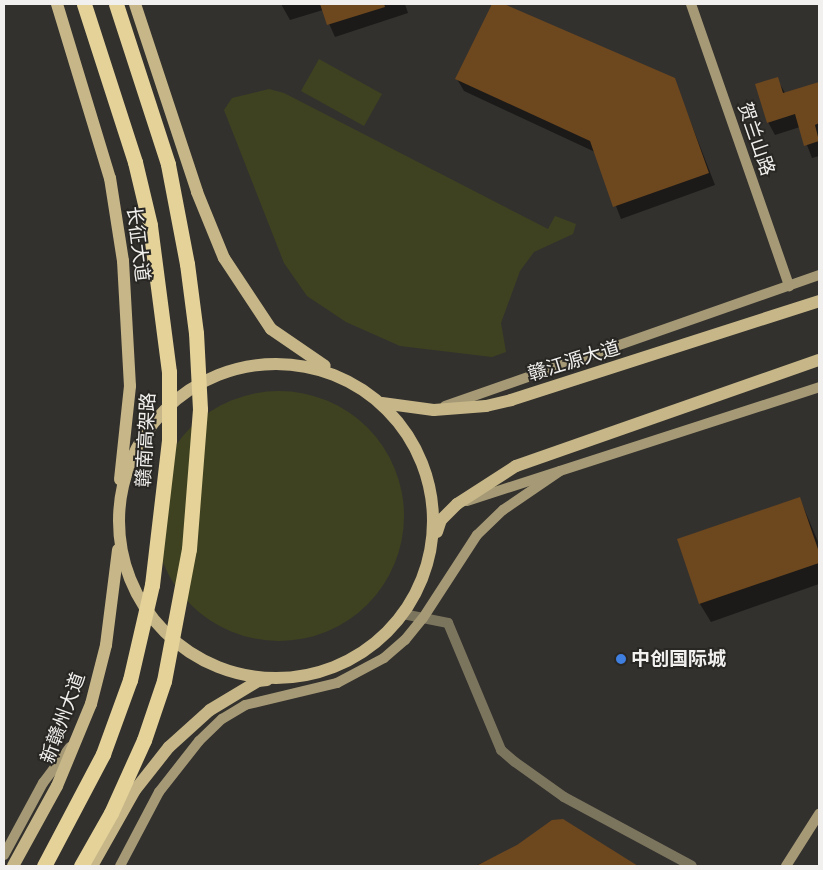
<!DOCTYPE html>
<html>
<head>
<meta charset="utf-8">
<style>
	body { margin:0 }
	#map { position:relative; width:823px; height:870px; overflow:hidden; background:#33312e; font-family:"PT Sans Narrow","Noto Sans SC",sans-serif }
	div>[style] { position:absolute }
	.green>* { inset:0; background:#3f4220 }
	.round { border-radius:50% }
	.shadow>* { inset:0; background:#0007 }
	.building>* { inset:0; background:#6d471e }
	.street>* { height:10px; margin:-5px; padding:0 5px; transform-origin:5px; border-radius:5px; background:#7c755e }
	.secondary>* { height:10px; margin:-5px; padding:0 5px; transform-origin:5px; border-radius:5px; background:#a69a76 }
	.primary>* { height:12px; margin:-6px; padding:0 6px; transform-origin:6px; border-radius:6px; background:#c7b788 }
	.primary>.ring { margin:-6px; padding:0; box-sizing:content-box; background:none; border:12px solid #c7b788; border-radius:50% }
	.highway-bridge>* { height:15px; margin:-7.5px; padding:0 7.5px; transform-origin:7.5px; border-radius:7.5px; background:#e4d299 }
	.dots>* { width:14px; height:14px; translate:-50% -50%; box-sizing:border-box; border:2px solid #292724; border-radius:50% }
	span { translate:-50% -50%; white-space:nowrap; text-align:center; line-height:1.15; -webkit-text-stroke:4px #292724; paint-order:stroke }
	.street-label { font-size:19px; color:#f1f0ee }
	.poi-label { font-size:19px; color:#f1f0ee; font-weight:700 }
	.left { translate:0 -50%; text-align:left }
	.frame { position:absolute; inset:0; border:5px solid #f1f0ee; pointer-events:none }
</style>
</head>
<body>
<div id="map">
	<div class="green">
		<div style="clip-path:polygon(319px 59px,382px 94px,364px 126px,301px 91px)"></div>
		<div style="clip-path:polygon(269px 89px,284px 93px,548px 229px,555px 216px,576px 224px,573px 234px,534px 252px,520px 271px,501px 323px,506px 352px,492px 357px,400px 346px,346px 322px,307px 296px,284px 263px,224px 110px,232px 98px)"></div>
		<div class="round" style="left:154px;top:391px;width:250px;height:250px"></div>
	</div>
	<div class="shadow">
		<div style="clip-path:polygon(281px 4px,405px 4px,408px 13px,335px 37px,323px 10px,290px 20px)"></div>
		<div style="clip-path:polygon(493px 4px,502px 4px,674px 79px,715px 185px,621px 219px,595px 152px,464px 91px,457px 79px)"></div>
		<div style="clip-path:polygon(777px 79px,785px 93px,819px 83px,819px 156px,812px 158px,800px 127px,775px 135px,768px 122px)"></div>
		<div style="clip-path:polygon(800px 499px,819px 544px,819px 584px,711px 622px,700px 604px,679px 540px)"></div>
		<div style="clip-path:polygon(562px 820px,636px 866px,475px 866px,518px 846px)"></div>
	</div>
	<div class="building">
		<div style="clip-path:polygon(320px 4px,384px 4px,385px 7px,327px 25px)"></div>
		<div style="clip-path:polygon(492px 4px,504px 4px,675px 78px,709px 173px,613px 207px,590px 141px,455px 79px)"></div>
		<div style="clip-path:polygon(778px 77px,783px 93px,819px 82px,819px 123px,815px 125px,819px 141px,804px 146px,795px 114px,767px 123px,755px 84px)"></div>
		<div style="clip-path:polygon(800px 497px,819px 552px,819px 563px,699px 604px,677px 539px)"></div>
		<div style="clip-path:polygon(563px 819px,638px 866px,476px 866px,517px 845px,552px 820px)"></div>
	</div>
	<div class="street">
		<div style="left:403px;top:614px;width:46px;rotate:11.3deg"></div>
		<div style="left:448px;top:623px;width:138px;rotate:67.3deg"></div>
		<div style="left:501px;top:750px;width:18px;rotate:41deg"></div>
		<div style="left:515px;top:762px;width:60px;rotate:35.5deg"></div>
		<div style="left:564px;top:797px;width:145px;rotate:28.3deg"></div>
	</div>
	<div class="secondary">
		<div style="left:691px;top:4px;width:299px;rotate:70.8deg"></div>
		<div style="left:445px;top:406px;width:396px;rotate:-19.3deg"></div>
		<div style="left:467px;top:501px;width:370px;rotate:-17.9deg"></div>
		<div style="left:4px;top:855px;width:82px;rotate:-61.6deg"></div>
		<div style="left:43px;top:783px;width:45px;rotate:-53.1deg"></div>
		<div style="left:120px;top:866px;width:84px;rotate:-62.2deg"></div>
		<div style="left:159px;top:792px;width:65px;rotate:-51.9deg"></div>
		<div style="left:199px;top:741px;width:32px;rotate:-44deg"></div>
		<div style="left:222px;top:719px;width:27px;rotate:-31deg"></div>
		<div style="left:245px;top:705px;width:95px;rotate:-13.4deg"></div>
		<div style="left:337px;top:683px;width:53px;rotate:-28deg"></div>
		<div style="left:384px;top:658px;width:28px;rotate:-41deg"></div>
		<div style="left:405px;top:640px;width:28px;rotate:-51deg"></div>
		<div style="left:423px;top:618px;width:99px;rotate:-57deg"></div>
		<div style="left:477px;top:535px;width:36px;rotate:-44deg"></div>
		<div style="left:503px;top:510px;width:69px;rotate:-34.4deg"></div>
		<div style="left:786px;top:866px;width:62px;rotate:-57.6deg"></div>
	</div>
	<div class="primary">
		<div style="left:57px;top:4px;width:182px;rotate:73.1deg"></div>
		<div style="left:110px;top:178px;width:84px;rotate:81.1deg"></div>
		<div style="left:123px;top:261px;width:125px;rotate:86.8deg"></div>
		<div style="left:130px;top:386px;width:94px;rotate:96.1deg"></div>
		<div style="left:135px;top:4px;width:198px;rotate:71.7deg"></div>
		<div style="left:197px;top:192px;width:71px;rotate:67.8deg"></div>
		<div style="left:224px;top:258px;width:85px;rotate:56.5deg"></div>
		<div style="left:271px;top:329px;width:65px;rotate:34.4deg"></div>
		<div class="ring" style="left:119px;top:364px;width:302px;height:302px"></div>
		<div style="left:382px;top:403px;width:52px;rotate:7.7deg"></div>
		<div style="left:434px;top:410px;width:52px;rotate:-4.4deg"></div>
		<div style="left:486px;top:406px;width:26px;rotate:-13deg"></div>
		<div style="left:511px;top:400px;width:324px;rotate:-17.8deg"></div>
		<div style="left:437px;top:532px;width:13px;rotate:-72deg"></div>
		<div style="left:441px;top:520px;width:23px;rotate:-45deg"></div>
		<div style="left:457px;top:504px;width:70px;rotate:-32.8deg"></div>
		<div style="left:516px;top:466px;width:321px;rotate:-19.3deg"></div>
		<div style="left:13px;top:866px;width:91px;rotate:-61.2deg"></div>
		<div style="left:57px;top:786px;width:89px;rotate:-67.5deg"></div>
		<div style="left:91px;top:704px;width:61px;rotate:-75.7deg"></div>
		<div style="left:106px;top:645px;width:96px;rotate:-82.8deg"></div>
		<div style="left:92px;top:866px;width:87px;rotate:-60.5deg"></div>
		<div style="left:135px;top:790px;width:55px;rotate:-51.7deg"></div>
		<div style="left:169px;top:747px;width:55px;rotate:-42.1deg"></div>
		<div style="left:210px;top:710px;width:56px;rotate:-31.1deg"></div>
		<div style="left:258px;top:681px;width:9px;rotate:-6deg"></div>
	</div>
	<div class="highway-bridge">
		<div style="left:44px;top:866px;width:127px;rotate:-62.2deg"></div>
		<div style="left:103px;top:754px;width:79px;rotate:-70deg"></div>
		<div style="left:130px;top:680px;width:98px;rotate:-77deg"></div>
		<div style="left:152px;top:585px;width:146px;rotate:-83.3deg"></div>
		<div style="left:169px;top:440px;width:68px;rotate:-90deg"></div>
		<div style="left:169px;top:372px;width:148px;rotate:-97.4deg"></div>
		<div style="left:150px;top:225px;width:65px;rotate:-103.4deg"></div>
		<div style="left:135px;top:162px;width:166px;rotate:-107.9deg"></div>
		<div style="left:81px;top:866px;width:61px;rotate:-60.5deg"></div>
		<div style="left:111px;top:813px;width:80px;rotate:-65.7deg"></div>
		<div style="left:144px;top:740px;width:62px;rotate:-71.3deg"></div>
		<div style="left:164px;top:681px;width:134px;rotate:-79.3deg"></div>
		<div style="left:189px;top:549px;width:140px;rotate:-85.5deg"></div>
		<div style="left:200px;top:409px;width:76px;rotate:-93deg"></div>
		<div style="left:196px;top:333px;width:70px;rotate:-97.4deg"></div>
		<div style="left:187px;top:264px;width:102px;rotate:-100.8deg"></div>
		<div style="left:168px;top:164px;width:168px;rotate:-108deg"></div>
	</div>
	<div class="dots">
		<div style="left:621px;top:659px;background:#3f7fe0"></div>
	</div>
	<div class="street-label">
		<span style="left:756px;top:139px;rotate:71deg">贺兰山路</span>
		<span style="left:138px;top:244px;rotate:83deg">长征大道</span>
		<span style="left:574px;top:361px;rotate:-17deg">赣江源大道</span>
		<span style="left:146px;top:440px;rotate:-87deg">赣南高架路</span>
		<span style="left:63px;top:718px;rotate:-70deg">新赣州大道</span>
	</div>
	<div class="poi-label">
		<span class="left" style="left:631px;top:659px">中创国际城</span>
	</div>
	<div class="frame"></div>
</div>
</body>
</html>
